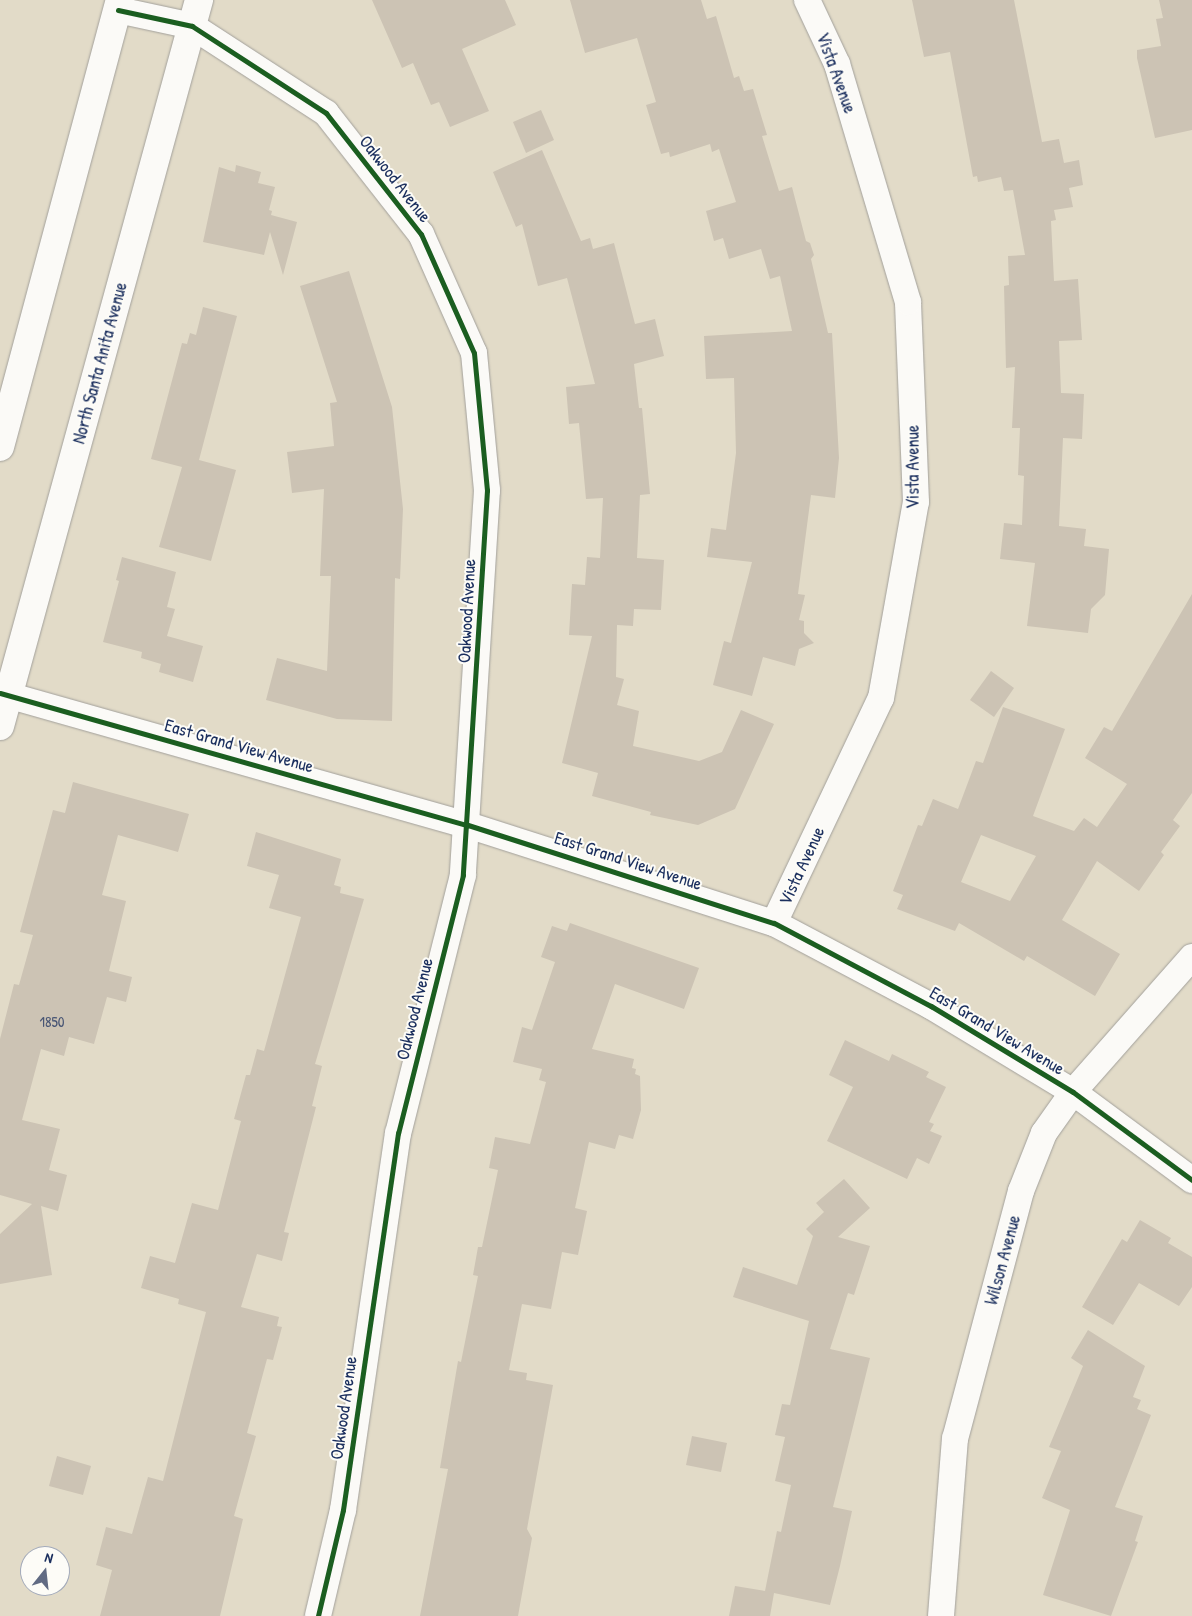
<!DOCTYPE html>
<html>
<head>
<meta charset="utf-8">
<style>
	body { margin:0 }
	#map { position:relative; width:1192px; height:1616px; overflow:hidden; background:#e2dbc8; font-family:"Patrick Hand",sans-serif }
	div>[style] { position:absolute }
	.building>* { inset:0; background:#ccc3b4 }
	.roads { filter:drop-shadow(0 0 1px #a2a09b) drop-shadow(0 0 1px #a2a09b) }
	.minor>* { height:26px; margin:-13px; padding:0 13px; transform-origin:13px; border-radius:13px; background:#fbfaf7 }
	.tertiary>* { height:28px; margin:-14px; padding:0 14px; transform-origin:14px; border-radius:14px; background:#fbfaf7 }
	.cycleway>* { height:5px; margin:-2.5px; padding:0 2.5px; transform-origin:2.5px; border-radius:2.5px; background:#1b5e20 }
	span { translate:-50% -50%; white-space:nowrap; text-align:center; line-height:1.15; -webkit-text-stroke:4px #fdfcf7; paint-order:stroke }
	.number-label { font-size:15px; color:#485574 }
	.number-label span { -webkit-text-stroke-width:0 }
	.street-label { font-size:18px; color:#1b2f5e }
	.north { position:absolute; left:20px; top:1546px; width:50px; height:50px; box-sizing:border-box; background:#fdfcf7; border:1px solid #a3aaba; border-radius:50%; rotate:16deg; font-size:14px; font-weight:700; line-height:20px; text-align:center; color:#1b2f5e }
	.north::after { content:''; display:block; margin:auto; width:18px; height:22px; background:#616b83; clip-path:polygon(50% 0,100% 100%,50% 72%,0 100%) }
</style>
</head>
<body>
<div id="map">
	<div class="building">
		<div style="clip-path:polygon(372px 0,505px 0,516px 25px,462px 49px,489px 111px,450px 127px,439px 102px,431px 105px,413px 63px,402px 68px)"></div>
		<div style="clip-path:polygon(570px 0,701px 0,707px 19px,716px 16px,734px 78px,739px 76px,744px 91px,753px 89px,767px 135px,762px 136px,779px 191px,792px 187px,806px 241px,810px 243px,814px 255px,811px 259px,828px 333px,832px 333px,839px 458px,835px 498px,811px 495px,798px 594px,805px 595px,799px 620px,804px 621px,804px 633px,814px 643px,799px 649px,795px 666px,763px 657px,752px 696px,713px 685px,724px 641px,731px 643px,752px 562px,707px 557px,711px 528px,726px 530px,736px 453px,734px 378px,706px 379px,704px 336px,792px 331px,780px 276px,770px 279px,761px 249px,729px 259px,723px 238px,714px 241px,706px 211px,736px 202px,719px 149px,712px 152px,710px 144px,670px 157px,669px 152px,661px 154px,646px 105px,656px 102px,637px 38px,585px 53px)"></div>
		<div style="clip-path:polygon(912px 0,1014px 0,1042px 142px,1059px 139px,1064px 163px,1079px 160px,1083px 185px,1069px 188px,1073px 207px,1054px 210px,1056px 220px,1051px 221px,1054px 281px,1078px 279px,1082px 340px,1059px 341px,1061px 393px,1084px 394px,1082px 439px,1063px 438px,1059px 526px,1086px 529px,1084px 546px,1109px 549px,1105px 595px,1091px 609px,1088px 633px,1027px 626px,1035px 563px,1000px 559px,1004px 523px,1022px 525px,1024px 476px,1018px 475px,1020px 428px,1012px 428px,1015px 367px,1006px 368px,1004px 286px,1009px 285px,1008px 256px,1025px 255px,1013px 190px,1004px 191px,1001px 177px,978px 182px,977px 176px,973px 177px,950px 52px,924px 57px)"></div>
		<div style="clip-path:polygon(1159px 0,1192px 0,1192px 130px,1155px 138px,1137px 58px,1137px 50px,1161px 46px,1156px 19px,1163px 18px)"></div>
		<div style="clip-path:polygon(541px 110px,554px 140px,526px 153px,513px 122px)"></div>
		<div style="clip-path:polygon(542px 150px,581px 241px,590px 238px,593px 249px,614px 243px,635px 324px,655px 319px,664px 356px,634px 364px,639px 408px,642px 408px,650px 494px,640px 495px,637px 558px,664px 560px,661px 610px,634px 609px,633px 626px,617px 625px,616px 677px,624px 679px,617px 705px,639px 711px,633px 746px,699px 761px,722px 752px,741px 710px,774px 724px,735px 809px,698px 825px,650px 815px,651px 812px,592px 796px,598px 773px,562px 763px,592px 636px,569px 635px,572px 584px,585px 585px,587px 557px,600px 558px,603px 498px,586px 499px,579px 423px,569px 424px,566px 387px,595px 384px,567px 278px,538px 286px,522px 224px,516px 227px,493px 172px)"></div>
		<div style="clip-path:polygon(236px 165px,261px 172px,258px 183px,275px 187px,269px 210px,272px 211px,271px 215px,297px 222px,283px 275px,270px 232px,264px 255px,203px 242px,219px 167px,235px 172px)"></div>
		<div style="clip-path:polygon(349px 271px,392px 407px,403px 509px,400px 579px,395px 578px,392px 721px,337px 719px,266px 700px,277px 658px,327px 671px,331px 576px,320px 576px,324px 489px,292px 493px,287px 452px,334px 446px,330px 403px,337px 402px,300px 286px)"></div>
		<div style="clip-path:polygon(203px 307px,237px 316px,199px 460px,236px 470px,211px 561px,159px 547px,182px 467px,151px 459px,182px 343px,187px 344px,190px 333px,196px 335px)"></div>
		<div style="clip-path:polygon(122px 557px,176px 572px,167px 607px,175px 609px,167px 636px,203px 646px,193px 682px,159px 672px,161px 664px,141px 658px,142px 652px,103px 642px,119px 581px,116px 580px)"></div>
		<div style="clip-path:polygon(evenodd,1192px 594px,1192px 793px,1173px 820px,1180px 826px,1161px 852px,1164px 855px,1139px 891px,1097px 861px,1062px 920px,1120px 954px,1095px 996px,1027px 956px,1024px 961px,959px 923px,955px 931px,897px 909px,903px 895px,893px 891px,918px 825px,922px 826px,933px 799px,958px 809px,976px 761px,983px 763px,1003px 707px,1065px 729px,1033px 816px,1074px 831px,1084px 818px,1097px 827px,1127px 784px,1085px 758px,1104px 727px,1112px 731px,1192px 594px,981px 835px,1036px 856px,1010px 901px,961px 882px,981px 835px)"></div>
		<div style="clip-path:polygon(991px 671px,1014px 688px,994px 717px,970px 700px)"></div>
		<div style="clip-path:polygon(73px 782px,189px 814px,178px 852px,118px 835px,102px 895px,126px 901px,109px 971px,132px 977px,126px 1002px,107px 997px,94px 1044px,69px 1037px,64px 1056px,41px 1049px,22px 1120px,60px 1129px,49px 1170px,67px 1175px,58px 1211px,41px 1206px,52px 1275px,0 1284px,0 1234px,32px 1204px,0 1195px,0 1039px,14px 984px,19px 985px,33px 935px,20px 932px,53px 810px,65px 813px)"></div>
		<div style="clip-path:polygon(256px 832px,341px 859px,334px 885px,341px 887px,340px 893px,364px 899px,315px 1064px,322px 1066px,312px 1106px,316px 1107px,284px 1232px,289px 1233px,282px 1261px,257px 1254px,241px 1307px,279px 1317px,277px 1326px,282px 1327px,273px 1360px,267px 1359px,247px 1433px,256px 1436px,234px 1516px,243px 1519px,220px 1616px,100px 1616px,112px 1570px,96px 1565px,106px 1527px,132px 1534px,148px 1477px,163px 1481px,206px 1312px,178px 1304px,179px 1299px,141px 1288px,150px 1256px,175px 1263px,192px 1203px,218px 1210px,241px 1121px,234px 1119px,246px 1075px,250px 1075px,257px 1049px,264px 1051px,301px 917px,269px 908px,279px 875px,247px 866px)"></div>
		<div style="clip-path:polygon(570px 923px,699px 968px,684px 1009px,615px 984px,592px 1049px,634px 1059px,632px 1068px,636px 1069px,635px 1074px,640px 1076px,641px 1110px,633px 1139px,619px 1135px,615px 1149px,589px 1142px,575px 1208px,587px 1211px,578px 1255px,562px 1252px,551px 1309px,522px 1304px,509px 1370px,527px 1373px,526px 1380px,553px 1385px,527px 1529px,532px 1538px,518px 1616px,420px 1616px,448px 1469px,440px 1468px,458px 1361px,461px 1362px,478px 1276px,473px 1275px,478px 1247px,482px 1247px,498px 1170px,489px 1168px,495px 1137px,530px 1144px,546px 1082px,539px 1080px,542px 1069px,513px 1062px,522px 1027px,532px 1030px,555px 962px,541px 957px,552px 926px,567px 931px)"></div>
		<div style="clip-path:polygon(845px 1040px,889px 1061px,892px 1054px,929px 1072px,926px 1077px,946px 1087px,929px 1122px,934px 1124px,930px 1131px,942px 1136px,929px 1164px,917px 1158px,907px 1179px,827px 1141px,853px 1087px,829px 1075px)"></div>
		<div style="clip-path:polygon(844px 1179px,870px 1208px,838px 1237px,870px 1246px,854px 1295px,848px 1293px,830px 1349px,870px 1358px,833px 1507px,852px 1511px,840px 1566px,830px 1605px,774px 1593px,770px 1616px,729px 1616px,735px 1586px,765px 1591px,777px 1531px,781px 1532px,791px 1485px,775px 1481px,785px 1437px,775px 1435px,782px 1404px,790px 1405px,809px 1321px,733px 1297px,743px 1267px,797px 1285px,813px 1236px,806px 1229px,824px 1212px,816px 1203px)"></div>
		<div style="clip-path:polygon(1140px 1220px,1171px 1238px,1168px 1243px,1192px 1257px,1192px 1287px,1179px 1306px,1139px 1283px,1113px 1325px,1082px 1307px,1122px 1239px,1127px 1242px)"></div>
		<div style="clip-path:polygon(1088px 1330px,1145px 1366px,1133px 1397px,1141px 1400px,1137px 1409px,1151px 1415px,1115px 1507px,1143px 1516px,1135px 1541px,1138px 1542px,1111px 1616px,1043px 1595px,1070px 1510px,1042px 1498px,1061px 1451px,1049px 1447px,1083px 1366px,1071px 1358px)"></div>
		<div style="clip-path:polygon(692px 1436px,727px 1443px,721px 1472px,686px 1465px)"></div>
		<div style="clip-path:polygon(57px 1456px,91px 1466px,83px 1495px,49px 1486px)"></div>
	</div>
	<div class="roads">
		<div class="minor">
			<div style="left:118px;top:10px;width:76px;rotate:12.2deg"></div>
			<div style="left:192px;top:26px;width:160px;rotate:33deg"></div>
			<div style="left:326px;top:113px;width:154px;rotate:51.9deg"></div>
			<div style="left:421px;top:234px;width:130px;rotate:66deg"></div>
			<div style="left:474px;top:353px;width:138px;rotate:84.6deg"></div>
			<div style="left:487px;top:490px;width:386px;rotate:93.6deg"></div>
			<div style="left:463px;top:875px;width:266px;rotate:104.1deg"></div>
			<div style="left:398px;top:1133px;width:381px;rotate:98.3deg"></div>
			<div style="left:343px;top:1510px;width:109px;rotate:103.3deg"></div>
			<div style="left:0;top:693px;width:486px;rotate:15.8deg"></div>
			<div style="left:468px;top:825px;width:321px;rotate:17.8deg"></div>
			<div style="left:774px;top:923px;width:178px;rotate:27.9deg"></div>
			<div style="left:931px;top:1006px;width:166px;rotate:31.2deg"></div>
			<div style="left:1073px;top:1092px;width:148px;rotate:36.5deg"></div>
			<div style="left:774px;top:923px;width:249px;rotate:-64.6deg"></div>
			<div style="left:881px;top:698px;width:199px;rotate:-79.9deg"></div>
			<div style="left:916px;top:502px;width:200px;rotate:-92.3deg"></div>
			<div style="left:908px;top:302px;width:248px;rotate:-106.6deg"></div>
			<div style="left:837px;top:64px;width:71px;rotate:-115.1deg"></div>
			<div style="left:941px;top:1616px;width:178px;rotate:-85.5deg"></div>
			<div style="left:955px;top:1439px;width:257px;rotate:-75.1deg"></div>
			<div style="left:1021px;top:1191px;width:62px;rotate:-68.4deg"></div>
			<div style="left:1044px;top:1133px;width:50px;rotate:-54.7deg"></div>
			<div style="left:1073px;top:1092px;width:180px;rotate:-48.6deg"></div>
		</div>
		<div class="tertiary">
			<div style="left:0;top:447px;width:463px;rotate:-75deg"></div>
			<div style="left:0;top:726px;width:753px;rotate:-74.67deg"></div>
		</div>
	</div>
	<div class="cycleway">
		<div style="left:118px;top:10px;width:76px;rotate:12.2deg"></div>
		<div style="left:192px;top:26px;width:160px;rotate:33deg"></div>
		<div style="left:326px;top:113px;width:154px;rotate:51.9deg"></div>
		<div style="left:421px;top:234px;width:130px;rotate:66deg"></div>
		<div style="left:474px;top:353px;width:138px;rotate:84.6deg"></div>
		<div style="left:487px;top:490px;width:386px;rotate:93.6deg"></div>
		<div style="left:463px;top:875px;width:266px;rotate:104.1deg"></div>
		<div style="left:398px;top:1133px;width:381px;rotate:98.3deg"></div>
		<div style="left:343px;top:1510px;width:109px;rotate:103.3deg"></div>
		<div style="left:0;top:693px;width:486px;rotate:15.8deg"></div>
		<div style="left:468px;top:825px;width:321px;rotate:17.8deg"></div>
		<div style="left:774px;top:923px;width:178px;rotate:27.9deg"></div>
		<div style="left:931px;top:1006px;width:166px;rotate:31.2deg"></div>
		<div style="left:1073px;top:1092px;width:148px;rotate:36.5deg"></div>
	</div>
	<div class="number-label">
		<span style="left:52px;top:1022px">1850</span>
	</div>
	<div class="street-label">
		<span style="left:836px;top:73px;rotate:70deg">Vista Avenue</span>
		<span style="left:395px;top:179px;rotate:52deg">Oakwood Avenue</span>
		<span style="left:100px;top:363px;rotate:-75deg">North Santa Anita Avenue</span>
		<span style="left:913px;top:467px;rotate:-90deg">Vista Avenue</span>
		<span style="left:467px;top:611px;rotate:-87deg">Oakwood Avenue</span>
		<span style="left:239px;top:746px;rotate:16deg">East Grand View Avenue</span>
		<span style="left:628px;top:861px;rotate:18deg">East Grand View Avenue</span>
		<span style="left:802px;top:866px;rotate:-65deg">Vista Avenue</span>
		<span style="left:415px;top:1009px;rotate:-76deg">Oakwood Avenue</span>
		<span style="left:997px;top:1031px;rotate:31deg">East Grand View Avenue</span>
		<span style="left:1003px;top:1260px;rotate:-75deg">Wilson Avenue</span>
		<span style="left:344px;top:1408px;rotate:-82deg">Oakwood Avenue</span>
	</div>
	<div class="north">N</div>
</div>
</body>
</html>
